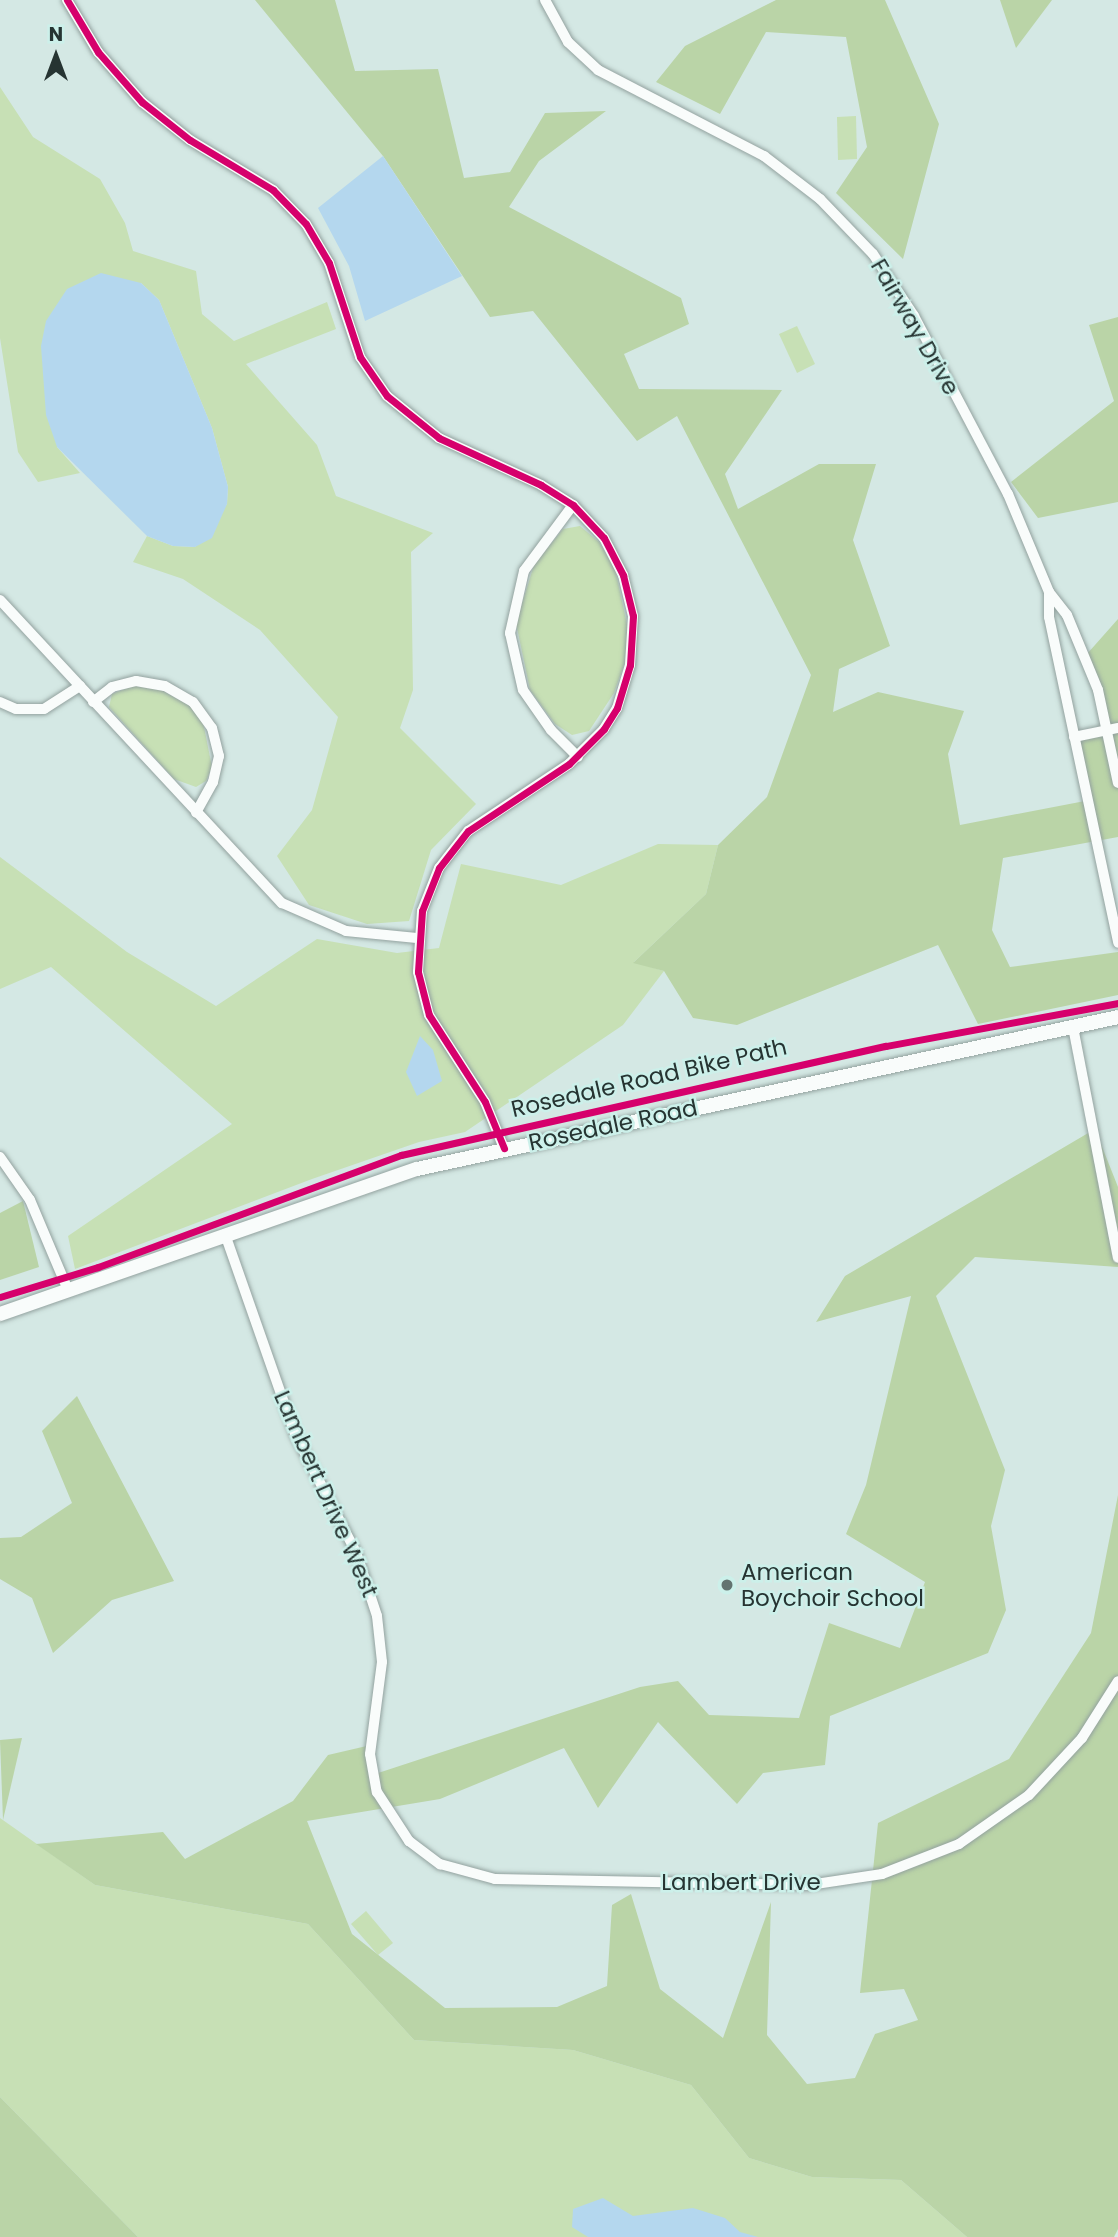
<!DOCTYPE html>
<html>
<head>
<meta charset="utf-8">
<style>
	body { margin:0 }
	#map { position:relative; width:1118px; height:2237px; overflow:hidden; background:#d4e8e4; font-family:Poppins,sans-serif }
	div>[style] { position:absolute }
	.green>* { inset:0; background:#c7e0b5 }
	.forest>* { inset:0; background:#bad4a7 }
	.water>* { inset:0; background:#b4d7ee }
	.roads { filter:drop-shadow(0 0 2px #93a29f) drop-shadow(0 0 2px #93a29f) }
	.minor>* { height:10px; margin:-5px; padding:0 5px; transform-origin:5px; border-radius:5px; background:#f9fcfb }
	.tertiary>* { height:14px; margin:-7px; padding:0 7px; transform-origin:7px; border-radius:7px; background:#f9fcfb }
	.cycleway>* { height:7px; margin:-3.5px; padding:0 3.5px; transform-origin:3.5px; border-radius:3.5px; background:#d6006c }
	.dots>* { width:19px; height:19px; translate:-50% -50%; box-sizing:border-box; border:4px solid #ccf0ea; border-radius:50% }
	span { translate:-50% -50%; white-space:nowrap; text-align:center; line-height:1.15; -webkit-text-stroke:5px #ccf0ea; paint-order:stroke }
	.street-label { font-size:23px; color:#263432 }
	.poi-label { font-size:23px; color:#263432 }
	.left { translate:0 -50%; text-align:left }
	.north { position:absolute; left:21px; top:21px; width:70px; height:70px; -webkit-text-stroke:5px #ccf0ea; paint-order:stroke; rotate:0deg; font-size:19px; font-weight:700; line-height:28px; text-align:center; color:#263432 }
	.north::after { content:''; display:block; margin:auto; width:24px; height:32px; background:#263432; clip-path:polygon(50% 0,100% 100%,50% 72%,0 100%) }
</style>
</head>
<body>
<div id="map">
	<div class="green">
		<div style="clip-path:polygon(0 87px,33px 137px,100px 179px,125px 223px,133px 251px,196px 271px,202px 314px,234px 341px,327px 302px,336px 329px,246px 364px,317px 445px,336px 496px,433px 533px,411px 552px,413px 690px,400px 728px,476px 804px,431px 850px,409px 921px,367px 924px,309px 905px,277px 856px,312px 810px,338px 717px,260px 630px,183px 579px,133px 562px,147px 536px,173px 546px,195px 547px,227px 504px,228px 487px,212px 428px,159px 300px,141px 283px,57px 447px,80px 473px,38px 482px,18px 452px,0 338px)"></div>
		<div style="clip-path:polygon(856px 116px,857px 159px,838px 160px,837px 117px)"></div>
		<div style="clip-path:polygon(797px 326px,815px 364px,797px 373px,779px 334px)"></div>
		<div style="clip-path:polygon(580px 526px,599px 542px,615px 569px,628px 629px,625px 662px,614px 693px,589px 731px,572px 735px,555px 724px,530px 690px,516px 623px,534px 565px,563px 529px)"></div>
		<div style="clip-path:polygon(138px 684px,158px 688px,192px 707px,203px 722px,212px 767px,206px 781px,196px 787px,174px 779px,109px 707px,112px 694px)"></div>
		<div style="clip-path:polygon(658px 844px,718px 845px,706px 894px,634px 962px,664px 971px,623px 1025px,465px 1132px,419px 1142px,312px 1179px,75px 1269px,68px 1236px,232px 1124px,51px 967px,0 989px,0 857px,127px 952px,216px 1006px,317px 939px,397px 953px,439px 948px,461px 864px,561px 885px)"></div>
		<div style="clip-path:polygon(0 1818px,95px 1885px,308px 1924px,414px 2040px,573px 2050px,691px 2085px,749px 2158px,812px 2177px,901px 2180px,967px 2237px,138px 2237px,0 2097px)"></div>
		<div style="clip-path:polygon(366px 1911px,393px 1943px,378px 1955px,351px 1924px)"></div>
	</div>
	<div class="forest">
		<div style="clip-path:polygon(255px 0,335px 0,355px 71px,438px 69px,464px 178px,510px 172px,545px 113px,606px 111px,539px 161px,509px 207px,681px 298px,689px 324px,624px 354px,639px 389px,782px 390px,725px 474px,738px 509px,819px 464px,876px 464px,853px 540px,890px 646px,839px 669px,833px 712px,878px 692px,964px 711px,948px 754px,960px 825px,1085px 801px,1074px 733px,1110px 726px,1087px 654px,1118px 619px,1118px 837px,1003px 858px,992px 930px,1010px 967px,1118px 952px,1118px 995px,978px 1024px,938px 945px,737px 1025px,693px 1018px,664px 971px,633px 963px,706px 894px,718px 845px,767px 797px,811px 675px,677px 416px,637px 441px,533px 311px,490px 317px,383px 156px)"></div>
		<div style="clip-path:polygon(776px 0,885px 0,939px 124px,903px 259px,836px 193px,867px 147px,846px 37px,766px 32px,720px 114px,656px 82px,685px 46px)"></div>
		<div style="clip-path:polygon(1000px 0,1052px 0,1016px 48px)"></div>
		<div style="clip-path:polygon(1118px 317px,1118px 502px,1038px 518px,1011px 482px,1114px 401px,1089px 325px)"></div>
		<div style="clip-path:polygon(1095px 1129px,1118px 1187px,1118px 1267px,975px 1257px,936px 1296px,1005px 1470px,991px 1526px,1006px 1610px,988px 1653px,830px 1716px,825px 1765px,763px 1773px,737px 1804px,658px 1722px,598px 1808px,564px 1748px,440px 1799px,307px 1821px,352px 1934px,445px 2008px,557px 2007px,607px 1986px,612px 1905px,631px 1894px,660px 1989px,723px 2038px,771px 1902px,767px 2035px,807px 2084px,855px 2078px,875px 2034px,918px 2020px,904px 1989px,860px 1993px,878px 1823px,1009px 1759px,1091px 1633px,1118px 1495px,1118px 2229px,1114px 2237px,967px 2237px,901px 2180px,812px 2177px,749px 2158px,691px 2085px,573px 2050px,414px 2040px,308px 1924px,95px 1885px,36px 1844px,163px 1832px,185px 1859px,293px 1801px,328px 1755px,371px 1745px,372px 1775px,640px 1687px,678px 1681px,709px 1715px,799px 1718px,829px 1623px,900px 1648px,925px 1582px,846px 1534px,866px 1485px,911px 1296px,816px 1322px,845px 1276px)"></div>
		<div style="clip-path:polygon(23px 1201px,39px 1267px,0 1280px,0 1213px)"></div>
		<div style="clip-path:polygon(77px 1396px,174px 1581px,112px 1600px,53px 1653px,32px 1598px,0 1579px,0 1538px,21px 1537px,72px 1503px,42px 1431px)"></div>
		<div style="clip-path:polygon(22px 1738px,3px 1820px,0 1740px)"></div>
		<div style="clip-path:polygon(0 2097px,138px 2237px,0 2237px)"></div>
	</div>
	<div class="water">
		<div style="clip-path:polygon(383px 156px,462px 276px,365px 321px,349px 266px,318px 208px)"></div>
		<div style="clip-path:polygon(101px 273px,141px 283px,159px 300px,212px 428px,228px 487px,227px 504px,212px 538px,195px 547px,173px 546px,147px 536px,57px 447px,46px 415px,41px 346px,46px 321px,67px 289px)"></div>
		<div style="clip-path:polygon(420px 1036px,433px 1050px,442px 1081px,417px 1096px,406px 1072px)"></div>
		<div style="clip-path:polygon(603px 2198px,633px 2216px,693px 2208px,725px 2218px,740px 2232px,758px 2237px,588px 2237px,572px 2227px,573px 2209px)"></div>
	</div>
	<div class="roads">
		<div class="minor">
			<div style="left:67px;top:0;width:61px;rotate:59.2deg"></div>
			<div style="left:98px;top:52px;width:67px;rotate:48.7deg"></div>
			<div style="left:142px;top:102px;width:61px;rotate:38.4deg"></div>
			<div style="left:190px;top:140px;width:97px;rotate:31.1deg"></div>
			<div style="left:273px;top:190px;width:47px;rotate:45.9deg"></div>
			<div style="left:306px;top:224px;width:45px;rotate:59.5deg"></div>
			<div style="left:329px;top:263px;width:99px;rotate:71.7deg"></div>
			<div style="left:360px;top:357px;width:47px;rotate:55.3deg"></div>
			<div style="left:387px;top:396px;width:67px;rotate:38.9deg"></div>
			<div style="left:439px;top:438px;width:112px;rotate:24.7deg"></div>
			<div style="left:541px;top:485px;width:38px;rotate:32deg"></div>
			<div style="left:573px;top:505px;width:45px;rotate:46.8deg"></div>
			<div style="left:604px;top:538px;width:42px;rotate:62.8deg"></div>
			<div style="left:623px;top:575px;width:42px;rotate:76.3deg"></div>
			<div style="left:633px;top:616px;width:49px;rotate:93.5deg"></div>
			<div style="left:630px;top:665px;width:45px;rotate:106.8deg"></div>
			<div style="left:617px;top:708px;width:25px;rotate:122deg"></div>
			<div style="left:604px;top:729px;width:49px;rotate:135deg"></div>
			<div style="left:569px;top:764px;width:121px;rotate:146.4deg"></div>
			<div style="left:468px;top:831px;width:47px;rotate:128.1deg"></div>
			<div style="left:439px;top:868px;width:46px;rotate:111.6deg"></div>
			<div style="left:422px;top:911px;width:61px;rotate:93.8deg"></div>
			<div style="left:418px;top:972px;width:44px;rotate:75.7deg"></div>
			<div style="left:429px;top:1015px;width:103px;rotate:57.2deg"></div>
			<div style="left:485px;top:1102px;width:50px;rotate:67.6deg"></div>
			<div style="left:545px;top:0;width:48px;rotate:61.3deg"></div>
			<div style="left:568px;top:42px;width:41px;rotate:43deg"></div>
			<div style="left:598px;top:70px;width:187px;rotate:27.4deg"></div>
			<div style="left:764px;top:156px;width:71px;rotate:37.5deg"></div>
			<div style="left:820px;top:199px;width:76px;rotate:46.1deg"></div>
			<div style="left:873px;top:254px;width:74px;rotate:56.5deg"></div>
			<div style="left:914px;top:316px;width:201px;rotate:62.2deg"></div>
			<div style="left:1008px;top:494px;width:106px;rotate:67.3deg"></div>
			<div style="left:1049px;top:592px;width:29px;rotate:52deg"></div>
			<div style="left:1067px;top:615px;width:81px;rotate:67.5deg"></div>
			<div style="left:1098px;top:690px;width:95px;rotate:77.9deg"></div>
			<div style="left:573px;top:505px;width:82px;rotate:126.6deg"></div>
			<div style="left:524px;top:571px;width:64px;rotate:102.7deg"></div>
			<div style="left:510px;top:633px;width:58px;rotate:77.2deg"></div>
			<div style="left:523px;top:690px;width:49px;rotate:55deg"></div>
			<div style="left:551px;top:730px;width:38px;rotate:45deg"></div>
			<div style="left:1049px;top:592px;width:25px;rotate:90deg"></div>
			<div style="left:1049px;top:617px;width:333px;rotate:78deg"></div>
			<div style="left:0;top:600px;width:414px;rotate:47.1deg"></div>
			<div style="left:282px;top:903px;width:70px;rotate:23.6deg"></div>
			<div style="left:346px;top:931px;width:71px;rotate:5.6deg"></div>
			<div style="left:0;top:702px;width:17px;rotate:24deg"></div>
			<div style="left:16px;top:709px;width:28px"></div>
			<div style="left:44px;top:709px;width:43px;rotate:-32.6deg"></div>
			<div style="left:93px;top:702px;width:24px;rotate:-38deg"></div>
			<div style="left:112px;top:687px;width:25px;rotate:-14deg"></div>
			<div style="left:136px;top:681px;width:29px;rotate:10deg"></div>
			<div style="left:165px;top:686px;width:32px;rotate:30deg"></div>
			<div style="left:193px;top:702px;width:32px;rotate:54deg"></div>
			<div style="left:212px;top:728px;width:29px;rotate:76deg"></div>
			<div style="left:219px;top:756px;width:27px;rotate:103deg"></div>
			<div style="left:213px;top:782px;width:35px;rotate:119deg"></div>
			<div style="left:1074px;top:737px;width:45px;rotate:-11.6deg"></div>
			<div style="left:1073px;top:1027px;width:235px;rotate:79deg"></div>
			<div style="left:0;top:1157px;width:52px;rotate:55.1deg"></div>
			<div style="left:30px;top:1200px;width:98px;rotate:67.1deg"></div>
			<div style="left:225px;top:1234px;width:212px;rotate:70.7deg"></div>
			<div style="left:295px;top:1434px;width:133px;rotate:62.7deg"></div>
			<div style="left:356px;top:1552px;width:67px;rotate:71.8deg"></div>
			<div style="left:377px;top:1616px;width:46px;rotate:83.8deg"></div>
			<div style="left:382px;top:1662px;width:93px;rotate:97.4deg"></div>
			<div style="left:370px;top:1754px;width:39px;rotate:80deg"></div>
			<div style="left:377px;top:1792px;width:59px;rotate:56.9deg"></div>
			<div style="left:409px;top:1841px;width:39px;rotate:37deg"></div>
			<div style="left:440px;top:1864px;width:57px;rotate:15.3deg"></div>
			<div style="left:495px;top:1879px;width:314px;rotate:1.1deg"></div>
			<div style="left:809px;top:1885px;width:74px;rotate:-8.6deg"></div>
			<div style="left:882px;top:1874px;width:83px;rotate:-21.3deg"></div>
			<div style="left:959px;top:1844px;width:85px;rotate:-35deg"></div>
			<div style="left:1029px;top:1795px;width:78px;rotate:-47.1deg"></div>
			<div style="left:1082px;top:1738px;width:67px;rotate:-57.7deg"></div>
		</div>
		<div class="tertiary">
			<div style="left:0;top:1314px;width:441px;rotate:-19.2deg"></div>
			<div style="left:417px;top:1169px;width:717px;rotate:-12.23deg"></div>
		</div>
	</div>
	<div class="cycleway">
		<div style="left:67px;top:0;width:61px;rotate:59.2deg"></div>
		<div style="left:98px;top:52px;width:67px;rotate:48.7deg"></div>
		<div style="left:142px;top:102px;width:61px;rotate:38.4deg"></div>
		<div style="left:190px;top:140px;width:97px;rotate:31.1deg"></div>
		<div style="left:273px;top:190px;width:47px;rotate:45.9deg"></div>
		<div style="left:306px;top:224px;width:45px;rotate:59.5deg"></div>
		<div style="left:329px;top:263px;width:99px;rotate:71.7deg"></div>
		<div style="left:360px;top:357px;width:47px;rotate:55.3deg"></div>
		<div style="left:387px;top:396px;width:67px;rotate:38.9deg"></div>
		<div style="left:439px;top:438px;width:112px;rotate:24.7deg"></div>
		<div style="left:541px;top:485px;width:38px;rotate:32deg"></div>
		<div style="left:573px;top:505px;width:45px;rotate:46.8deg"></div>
		<div style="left:604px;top:538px;width:42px;rotate:62.8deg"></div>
		<div style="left:623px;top:575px;width:42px;rotate:76.3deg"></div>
		<div style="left:633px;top:616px;width:49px;rotate:93.5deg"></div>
		<div style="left:630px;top:665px;width:45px;rotate:106.8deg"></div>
		<div style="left:617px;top:708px;width:25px;rotate:122deg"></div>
		<div style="left:604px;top:729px;width:49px;rotate:135deg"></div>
		<div style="left:569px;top:764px;width:121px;rotate:146.4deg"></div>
		<div style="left:468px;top:831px;width:47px;rotate:128.1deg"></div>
		<div style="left:439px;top:868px;width:46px;rotate:111.6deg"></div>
		<div style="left:422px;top:911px;width:61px;rotate:93.8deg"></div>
		<div style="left:418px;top:972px;width:44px;rotate:75.7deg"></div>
		<div style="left:429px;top:1015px;width:103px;rotate:57.2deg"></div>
		<div style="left:485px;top:1102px;width:50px;rotate:67.6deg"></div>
		<div style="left:0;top:1297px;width:102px;rotate:-17deg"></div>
		<div style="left:98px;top:1267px;width:323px;rotate:-20.3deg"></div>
		<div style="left:401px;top:1155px;width:497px;rotate:-12.7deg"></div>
		<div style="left:886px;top:1046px;width:236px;rotate:-10.5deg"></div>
	</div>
	<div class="dots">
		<div style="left:727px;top:1585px;background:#637370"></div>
	</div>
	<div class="street-label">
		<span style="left:915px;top:327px;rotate:60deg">Fairway Drive</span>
		<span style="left:649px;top:1078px;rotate:-13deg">Rosedale Road Bike Path</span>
		<span style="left:613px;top:1125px;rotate:-12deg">Rosedale Road</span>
		<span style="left:326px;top:1494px;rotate:66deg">Lambert Drive West</span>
		<span style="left:741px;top:1882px">Lambert Drive</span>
	</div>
	<div class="poi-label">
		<span class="left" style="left:741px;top:1585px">American<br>Boychoir School</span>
	</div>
	<div class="north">N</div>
</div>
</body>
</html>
